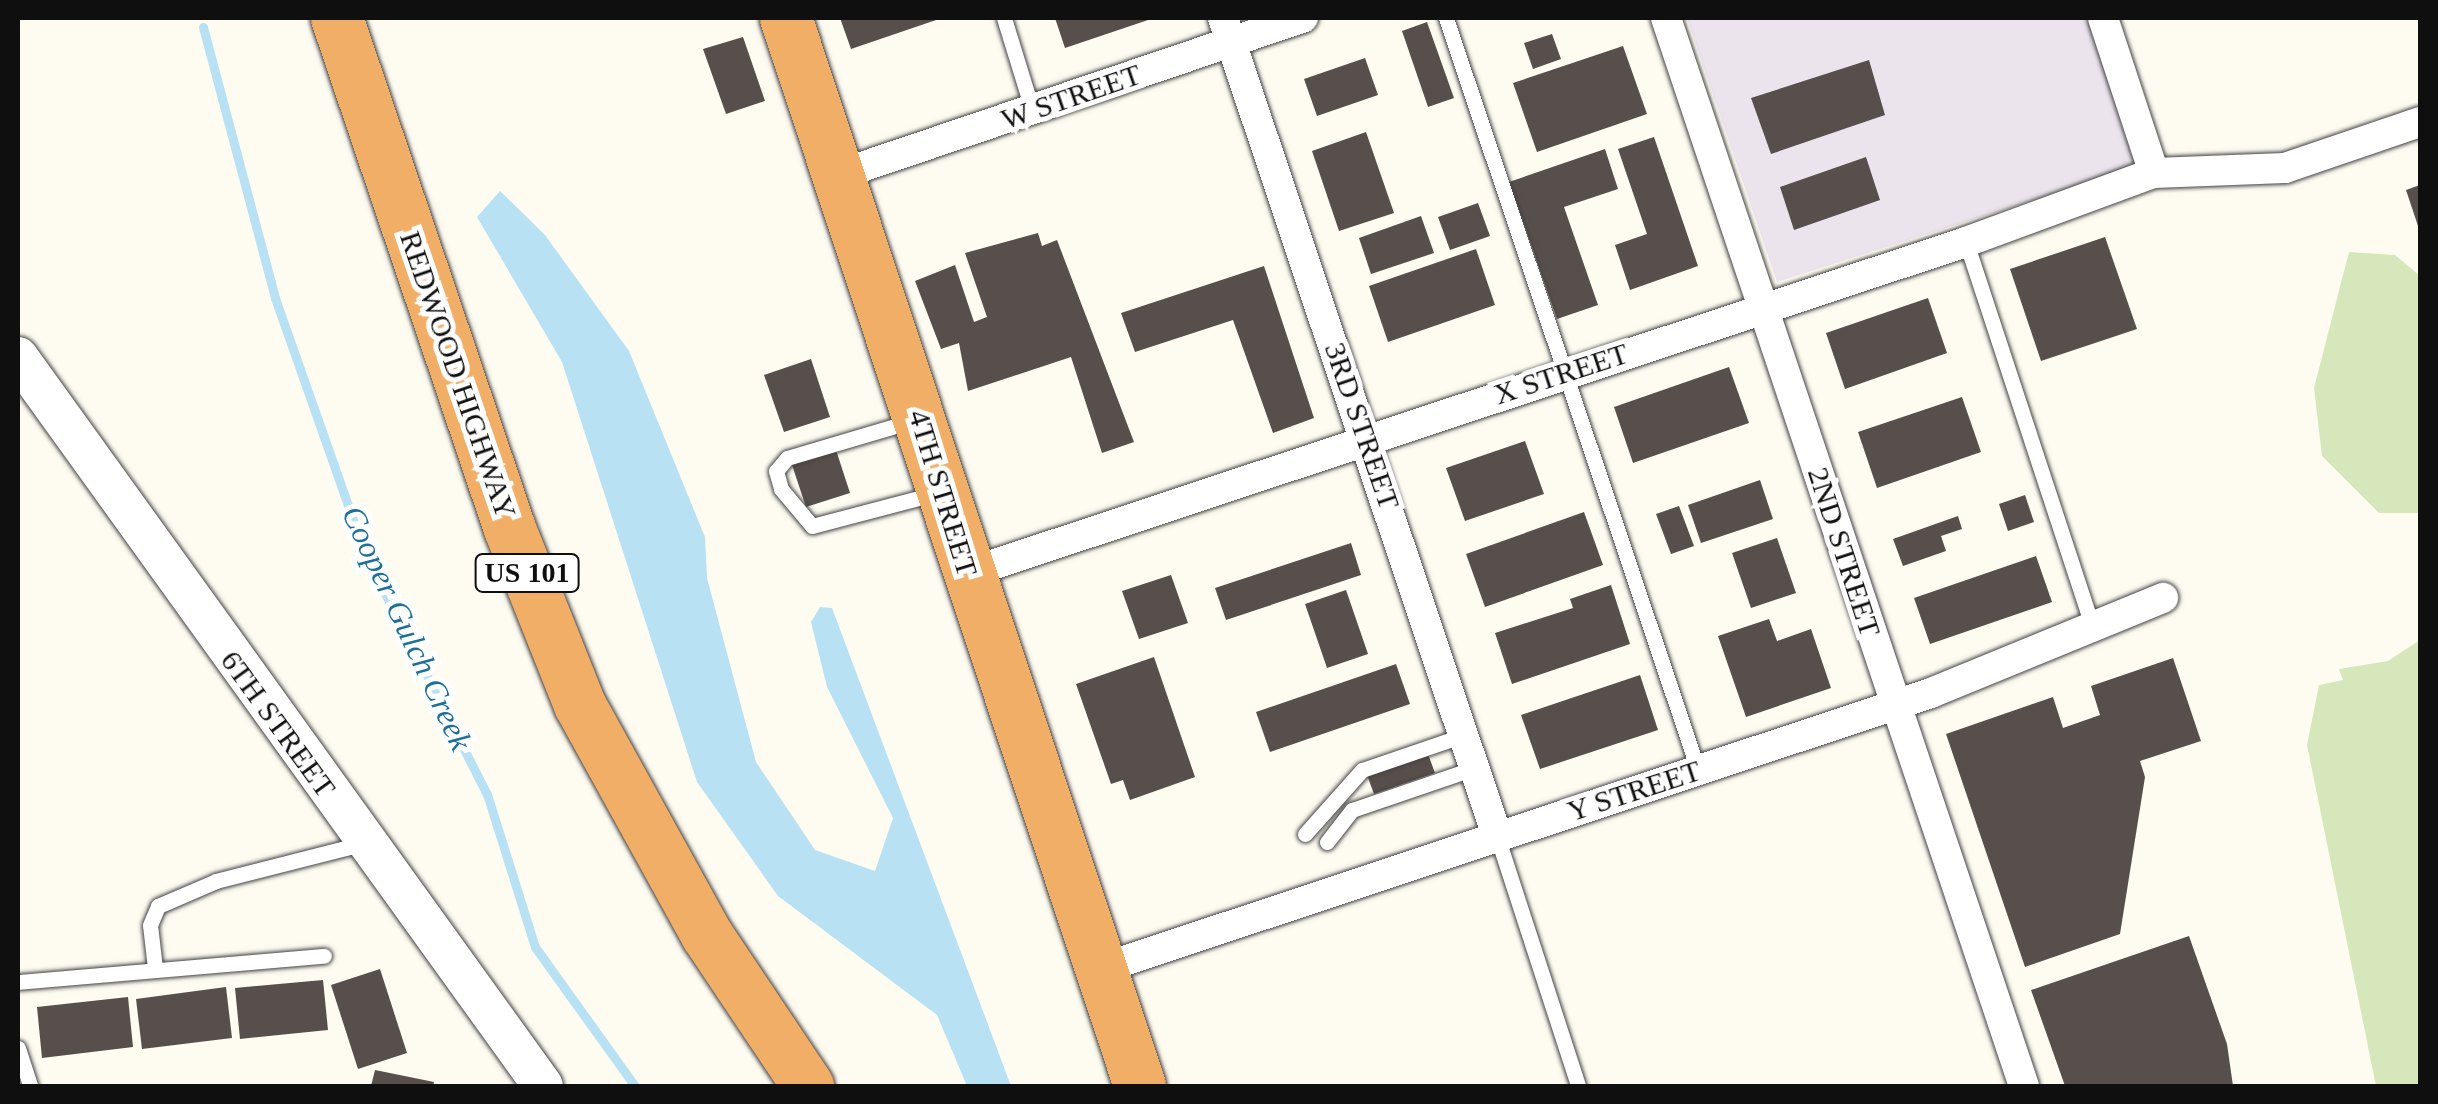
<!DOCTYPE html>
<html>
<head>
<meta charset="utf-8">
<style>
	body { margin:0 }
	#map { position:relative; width:2438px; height:1104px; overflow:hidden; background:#fefbf1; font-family:"Times New Roman",serif }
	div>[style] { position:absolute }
	.industrial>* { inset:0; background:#ebe4ed }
	.green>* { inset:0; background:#d6e8bb }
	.water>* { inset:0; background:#b8e2f4 }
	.stream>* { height:9px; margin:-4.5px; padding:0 4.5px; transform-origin:4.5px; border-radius:4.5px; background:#b8e2f4 }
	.building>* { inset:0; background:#574f4b }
	.roads { filter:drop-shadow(0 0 2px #424242) drop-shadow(0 0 2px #424242) }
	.service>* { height:15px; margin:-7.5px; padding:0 7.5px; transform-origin:7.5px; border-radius:7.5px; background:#fff }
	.minor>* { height:30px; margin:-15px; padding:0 15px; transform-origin:15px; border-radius:15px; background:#fff }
	.tertiary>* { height:40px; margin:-20px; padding:0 20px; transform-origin:20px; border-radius:20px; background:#fff }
	.trunk>* { height:52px; margin:-26px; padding:0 26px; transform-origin:26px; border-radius:26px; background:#f1ae66 }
	span { translate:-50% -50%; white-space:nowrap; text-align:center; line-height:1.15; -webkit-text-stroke:10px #fff; paint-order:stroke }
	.shield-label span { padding:2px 8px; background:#fff; border:2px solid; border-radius:8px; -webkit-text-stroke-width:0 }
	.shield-label { font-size:28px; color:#0f0f0f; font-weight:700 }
	.street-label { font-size:30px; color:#0f0f0f }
	.water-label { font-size:32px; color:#1c6f9d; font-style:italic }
	.frame { position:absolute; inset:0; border:20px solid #0f0f0f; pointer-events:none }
</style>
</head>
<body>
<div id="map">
	<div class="industrial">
		<div style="clip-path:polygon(1687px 18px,2090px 18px,2139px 166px,1777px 282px)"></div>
	</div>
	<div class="green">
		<div style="clip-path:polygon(2349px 252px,2395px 255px,2420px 276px,2420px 513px,2379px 513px,2322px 456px,2314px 388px)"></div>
		<div style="clip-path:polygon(2420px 640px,2420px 1086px,2376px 1086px,2307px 745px,2319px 685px,2343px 680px,2339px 669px,2388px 661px)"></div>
	</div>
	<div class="water">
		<div style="clip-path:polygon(500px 191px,545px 235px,629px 351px,705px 537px,707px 578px,756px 762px,815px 850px,875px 871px,893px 818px,827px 687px,811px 622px,820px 607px,832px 608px,1011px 1086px,967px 1086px,937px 1015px,778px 896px,697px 782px,562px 362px,477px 217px)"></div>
	</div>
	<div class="stream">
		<div style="left:203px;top:27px;width:280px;rotate:75.1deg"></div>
		<div style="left:275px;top:298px;width:271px;rotate:70.6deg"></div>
		<div style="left:365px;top:554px;width:269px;rotate:63.1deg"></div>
		<div style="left:487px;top:794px;width:160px;rotate:72.6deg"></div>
		<div style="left:535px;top:947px;width:171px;rotate:54.3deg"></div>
	</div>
	<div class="building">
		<div style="clip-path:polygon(840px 18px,942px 18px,851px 49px)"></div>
		<div style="clip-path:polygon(1055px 18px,1154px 18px,1065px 48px)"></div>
		<div style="clip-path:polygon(1427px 22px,1454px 98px,1428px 107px,1402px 31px)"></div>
		<div style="clip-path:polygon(1552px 34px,1561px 59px,1533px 69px,1524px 43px)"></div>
		<div style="clip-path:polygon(743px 37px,765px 101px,726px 114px,703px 49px)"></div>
		<div style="clip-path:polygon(1623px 46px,1647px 114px,1537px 152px,1513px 83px)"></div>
		<div style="clip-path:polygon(1365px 58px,1378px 95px,1317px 116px,1304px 79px)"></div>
		<div style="clip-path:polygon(1869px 60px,1885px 115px,1771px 154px,1751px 98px)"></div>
		<div style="clip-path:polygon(1366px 132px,1394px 213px,1339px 231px,1312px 151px)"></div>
		<div style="clip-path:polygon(1654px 137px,1698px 266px,1630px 290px,1615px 245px,1647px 234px,1618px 149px)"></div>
		<div style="clip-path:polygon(1605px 149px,1618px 189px,1564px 207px,1598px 305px,1557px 319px,1509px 182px)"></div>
		<div style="clip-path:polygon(1866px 157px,1880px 200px,1794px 230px,1780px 187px)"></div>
		<div style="clip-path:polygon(2420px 185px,2420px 232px,2406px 190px)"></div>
		<div style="clip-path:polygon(1478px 203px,1490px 236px,1450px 250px,1438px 217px)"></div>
		<div style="clip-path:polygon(1421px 216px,1434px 253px,1371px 274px,1359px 238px)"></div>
		<div style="clip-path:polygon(1038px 233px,1042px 246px,1057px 240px,1134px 442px,1102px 453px,1071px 357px,968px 391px,959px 343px,941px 349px,915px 281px,955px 265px,974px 322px,987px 317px,965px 253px)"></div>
		<div style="clip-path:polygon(2105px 237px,2137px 329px,2041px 361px,2010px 269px)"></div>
		<div style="clip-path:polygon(1476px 249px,1495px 305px,1388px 342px,1369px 286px)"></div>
		<div style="clip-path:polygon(1264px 266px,1314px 418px,1273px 433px,1233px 320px,1135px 352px,1121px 313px)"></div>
		<div style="clip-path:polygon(1928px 298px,1947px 353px,1845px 389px,1826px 333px)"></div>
		<div style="clip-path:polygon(811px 359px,830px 417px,784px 432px,764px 375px)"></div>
		<div style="clip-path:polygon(1729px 367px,1749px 423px,1633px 463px,1614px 407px)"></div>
		<div style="clip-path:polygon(1962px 397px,1981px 452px,1877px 488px,1858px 432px)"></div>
		<div style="clip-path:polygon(1525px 441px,1544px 494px,1465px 521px,1446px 468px)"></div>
		<div style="clip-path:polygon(836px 450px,850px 493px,806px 507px,792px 465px)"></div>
		<div style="clip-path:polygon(1760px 480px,1773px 519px,1701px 543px,1688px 505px)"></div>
		<div style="clip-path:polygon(2025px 495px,2034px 522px,2008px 531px,1999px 504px)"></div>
		<div style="clip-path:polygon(1679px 506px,1694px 546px,1671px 554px,1656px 514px)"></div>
		<div style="clip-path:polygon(1584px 512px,1603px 565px,1485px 607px,1466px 554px)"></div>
		<div style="clip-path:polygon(1958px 516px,1962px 529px,1941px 536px,1946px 551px,1903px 566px,1893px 539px)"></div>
		<div style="clip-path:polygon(1777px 538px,1796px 593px,1751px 608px,1732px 553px)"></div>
		<div style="clip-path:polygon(1351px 543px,1361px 575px,1226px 620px,1215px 588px)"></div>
		<div style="clip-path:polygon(2036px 556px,2052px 602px,1930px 644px,1914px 598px)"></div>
		<div style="clip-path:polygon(1171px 575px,1188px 623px,1139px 639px,1122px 591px)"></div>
		<div style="clip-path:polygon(1611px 585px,1630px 644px,1512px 684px,1495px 633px,1573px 608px,1570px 599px)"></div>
		<div style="clip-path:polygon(1346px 590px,1368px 654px,1327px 668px,1305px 604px)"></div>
		<div style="clip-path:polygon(1769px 619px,1777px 641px,1811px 629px,1831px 688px,1746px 717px,1718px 636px)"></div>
		<div style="clip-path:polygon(1154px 657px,1195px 777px,1130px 800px,1123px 780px,1111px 784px,1076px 684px)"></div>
		<div style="clip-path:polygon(2173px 658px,2201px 741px,2140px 761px,2145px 777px,2120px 934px,2025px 967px,1946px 734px,2053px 697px,2063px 728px,2100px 715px,2091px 686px)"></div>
		<div style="clip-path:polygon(1396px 664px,1410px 704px,1270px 752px,1256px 712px)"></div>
		<div style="clip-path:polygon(1640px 675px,1658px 730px,1540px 769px,1521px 715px)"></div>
		<div style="clip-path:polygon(1428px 754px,1435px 773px,1374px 794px,1367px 775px)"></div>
		<div style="clip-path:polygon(2189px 936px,2227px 1044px,2233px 1086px,2065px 1086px,2031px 990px)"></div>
		<div style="clip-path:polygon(380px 969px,407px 1053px,358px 1069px,331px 985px)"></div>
		<div style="clip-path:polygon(323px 980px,328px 1030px,240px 1039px,235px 988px)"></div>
		<div style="clip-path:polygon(226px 987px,232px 1038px,142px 1049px,136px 999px)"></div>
		<div style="clip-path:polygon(128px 997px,133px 1047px,42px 1058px,37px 1007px)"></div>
		<div style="clip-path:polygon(375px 1070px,434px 1082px,433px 1086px,371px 1086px)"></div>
	</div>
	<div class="roads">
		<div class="service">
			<div style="left:1004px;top:18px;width:98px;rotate:72.9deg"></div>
			<div style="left:1446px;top:18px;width:793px;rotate:71.47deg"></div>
			<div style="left:1966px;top:242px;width:404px;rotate:71.8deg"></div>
			<div style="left:912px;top:421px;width:130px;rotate:163.5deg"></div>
			<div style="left:787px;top:458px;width:17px;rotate:130deg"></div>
			<div style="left:776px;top:471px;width:19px;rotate:74deg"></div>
			<div style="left:781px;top:489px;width:48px;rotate:50deg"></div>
			<div style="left:812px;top:526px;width:126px;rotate:-14.7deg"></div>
			<div style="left:1305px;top:834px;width:86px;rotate:-48.3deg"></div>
			<div style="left:1362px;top:770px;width:108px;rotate:-18.9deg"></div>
			<div style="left:1497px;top:836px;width:263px;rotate:72deg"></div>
			<div style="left:1327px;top:842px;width:41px;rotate:-52deg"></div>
			<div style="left:1352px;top:810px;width:130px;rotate:-18.9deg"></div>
			<div style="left:155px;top:968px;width:43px;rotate:-96.6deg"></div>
			<div style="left:150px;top:925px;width:21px;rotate:-67deg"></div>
			<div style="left:158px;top:906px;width:63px;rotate:-23.3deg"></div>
			<div style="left:216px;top:881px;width:154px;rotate:-14.3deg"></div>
			<div style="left:18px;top:982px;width:307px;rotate:-4.9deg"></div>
			<div style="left:18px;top:1048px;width:40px;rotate:72deg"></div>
		</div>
		<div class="minor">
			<div style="left:1223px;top:18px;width:863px;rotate:71.48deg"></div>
			<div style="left:1666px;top:18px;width:1126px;rotate:71.47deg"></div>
			<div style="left:2103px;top:18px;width:163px;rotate:71.8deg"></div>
			<div style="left:2154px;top:173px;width:131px;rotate:-2.2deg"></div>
			<div style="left:2285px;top:168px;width:143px;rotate:-18.8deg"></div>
			<div style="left:838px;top:175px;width:491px;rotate:-18.7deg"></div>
			<div style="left:968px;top:573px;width:1051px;rotate:-18.35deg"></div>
			<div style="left:1966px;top:242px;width:200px;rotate:-20.2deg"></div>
			<div style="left:1100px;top:969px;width:876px;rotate:-18.37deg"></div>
			<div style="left:1931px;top:693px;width:251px;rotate:-22.3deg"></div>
		</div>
		<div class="tertiary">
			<div style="left:18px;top:357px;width:898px;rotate:54.24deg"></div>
		</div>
		<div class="trunk">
			<div style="left:337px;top:18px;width:539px;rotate:71.3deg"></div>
			<div style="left:510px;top:529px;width:189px;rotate:68.3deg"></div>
			<div style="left:580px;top:705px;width:263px;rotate:61.1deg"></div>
			<div style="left:707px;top:935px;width:182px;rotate:56.2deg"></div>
			<div style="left:786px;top:18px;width:1125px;rotate:71.66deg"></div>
		</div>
	</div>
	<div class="shield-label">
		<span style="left:527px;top:573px">US 101</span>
	</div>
	<div class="street-label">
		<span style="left:1071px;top:97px;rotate:-19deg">W STREET</span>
		<span style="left:1561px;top:374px;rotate:-18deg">X STREET</span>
		<span style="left:458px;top:375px;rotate:71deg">REDWOOD HIGHWAY</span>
		<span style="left:1362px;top:426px;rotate:71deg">3RD STREET</span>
		<span style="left:943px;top:493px;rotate:73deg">4TH STREET</span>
		<span style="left:1844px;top:552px;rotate:72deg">2ND STREET</span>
		<span style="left:278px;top:724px;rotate:54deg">6TH STREET</span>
		<span style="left:1634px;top:791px;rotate:-18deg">Y STREET</span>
	</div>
	<div class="water-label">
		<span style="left:407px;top:628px;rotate:65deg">Cooper Gulch Creek</span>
	</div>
	<div class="frame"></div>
</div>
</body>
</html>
